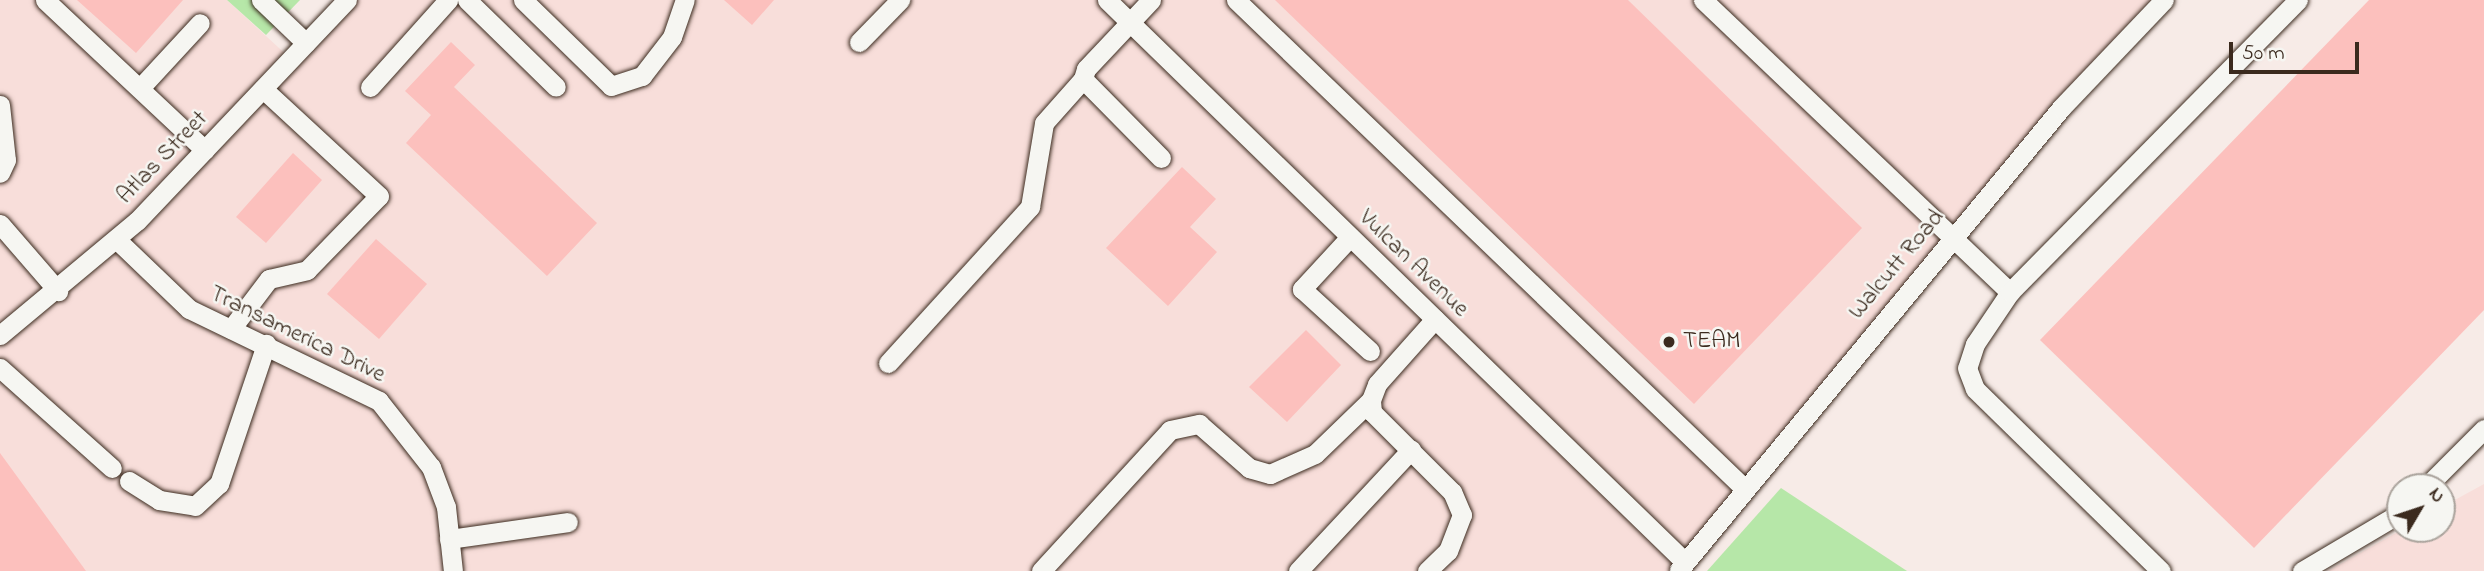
<!DOCTYPE html>
<html>
<head>
<meta charset="utf-8">
<style>
	body { margin:0 }
	#map { position:relative; width:2484px; height:571px; overflow:hidden; background:#f7ebe7; font-family:"Indie Flower",sans-serif }
	div>[style] { position:absolute }
	.built>* { inset:0; background:#f8deda }
	.green>* { inset:0; background:#b6e7a8 }
	.building>* { inset:0; background:#fcc0bd }
	.roads { filter:drop-shadow(0 0 2px #3b2a1e) drop-shadow(0 0 2px #3b2a1e) }
	.minor>* { height:19px; margin:-9.5px; padding:0 9.5px; transform-origin:9.5px; border-radius:9.5px; background:#f6f6f2 }
	.dots>* { width:19px; height:19px; translate:-50% -50%; box-sizing:border-box; border:4px solid #f6f6f2; border-radius:50% }
	span { translate:-50% -50%; white-space:nowrap; text-align:center; line-height:1.15; -webkit-text-stroke:5px #f6f6f2; paint-order:stroke }
	.street-label { font-size:24px; color:#3b2a1e }
	.poi-label { font-size:24px; color:#3b2a1e }
	.left { translate:0 -50%; text-align:left }
	.north { position:absolute; left:2386px; top:473px; width:70px; height:70px; box-sizing:border-box; background:#f6f6f2; border:2px solid #aba49d; border-radius:50%; rotate:51deg; font-size:19px; font-weight:700; line-height:28px; text-align:center; color:#3b2a1e }
	.north::after { content:''; display:block; margin:auto; width:24px; height:32px; background:#3b2a1e; clip-path:polygon(50% 0,100% 100%,50% 72%,0 100%) }
	.scale { position:absolute; left:2229px; top:42px; width:130px; height:32px; box-sizing:border-box; border:4px solid #3b2a1e; border-top:0; padding-left:9px; font-size:21px; line-height:24px; white-space:nowrap; color:#3b2a1e; -webkit-text-stroke:5px #f6f6f2; paint-order:stroke }
</style>
</head>
<body>
<div id="map">
	<div class="built">
		<div style="clip-path:polygon(0 0,227px 0,291px 59px,347px 0,2164px 0,1678px 571px,0 571px)"></div>
		<div style="clip-path:polygon(2484px 484px,2484px 571px,2328px 571px,2403px 529px,2442px 529px,2442px 507px)"></div>
	</div>
	<div class="green">
		<div style="clip-path:polygon(227px 0,300px 0,266px 35px)"></div>
		<div style="clip-path:polygon(1781px 488px,1907px 571px,1707px 571px)"></div>
	</div>
	<div class="building">
		<div style="clip-path:polygon(77px 0,183px 0,136px 53px)"></div>
		<div style="clip-path:polygon(724px 0,774px 0,752px 25px)"></div>
		<div style="clip-path:polygon(1275px 0,1628px 0,1862px 228px,1694px 404px)"></div>
		<div style="clip-path:polygon(2369px 0,2484px 0,2484px 310px,2254px 548px,2040px 340px)"></div>
		<div style="clip-path:polygon(451px 42px,475px 65px,454px 87px,597px 223px,547px 276px,406px 143px,431px 115px,405px 91px)"></div>
		<div style="clip-path:polygon(293px 153px,322px 180px,266px 243px,236px 217px)"></div>
		<div style="clip-path:polygon(1182px 167px,1216px 199px,1190px 227px,1217px 252px,1168px 306px,1106px 248px)"></div>
		<div style="clip-path:polygon(376px 239px,427px 284px,379px 339px,327px 294px)"></div>
		<div style="clip-path:polygon(1306px 330px,1341px 365px,1287px 422px,1249px 387px)"></div>
		<div style="clip-path:polygon(0 453px,86px 571px,0 571px)"></div>
	</div>
	<div class="roads">
		<div class="minor">
			<div style="left:45px;top:0;width:219px;rotate:43.2deg"></div>
			<div style="left:261px;top:0;width:62px;rotate:43.7deg"></div>
			<div style="left:467px;top:0;width:124px;rotate:44.3deg"></div>
			<div style="left:523px;top:0;width:123px;rotate:44.3deg"></div>
			<div style="left:611px;top:86px;width:33px;rotate:-18deg"></div>
			<div style="left:642px;top:76px;width:49px;rotate:-52.4deg"></div>
			<div style="left:672px;top:37px;width:39px;rotate:-71deg"></div>
			<div style="left:1107px;top:0;width:806px;rotate:44.2deg"></div>
			<div style="left:1151px;top:0;width:95px;rotate:133.3deg"></div>
			<div style="left:1086px;top:69px;width:10px;rotate:107deg"></div>
			<div style="left:1083px;top:79px;width:111px;rotate:45.4deg"></div>
			<div style="left:1236px;top:0;width:706px;rotate:43.85deg"></div>
			<div style="left:1703px;top:0;width:424px;rotate:43.6deg"></div>
			<div style="left:2010px;top:292px;width:63px;rotate:123.9deg"></div>
			<div style="left:1975px;top:344px;width:25px;rotate:108deg"></div>
			<div style="left:1967px;top:368px;width:22px;rotate:69deg"></div>
			<div style="left:1975px;top:389px;width:260px;rotate:44.4deg"></div>
			<div style="left:859px;top:42px;width:59px;rotate:-45.7deg"></div>
			<div style="left:370px;top:87px;width:117px;rotate:-48.1deg"></div>
			<div style="left:140px;top:88px;width:88px;rotate:-47.3deg"></div>
			<div style="left:0;top:105px;width:55px;rotate:83.8deg"></div>
			<div style="left:6px;top:160px;width:14px;rotate:115deg"></div>
			<div style="left:0;top:224px;width:89px;rotate:49.1deg"></div>
			<div style="left:1350px;top:237px;width:71px;rotate:132.7deg"></div>
			<div style="left:1302px;top:289px;width:92px;rotate:42.4deg"></div>
			<div style="left:116px;top:239px;width:101px;rotate:43.8deg"></div>
			<div style="left:189px;top:309px;width:211px;rotate:25.8deg"></div>
			<div style="left:379px;top:401px;width:84px;rotate:51.8deg"></div>
			<div style="left:431px;top:467px;width:43px;rotate:69.4deg"></div>
			<div style="left:446px;top:507px;width:64px;rotate:83.8deg"></div>
			<div style="left:2010px;top:292px;width:410px;rotate:-45.4deg"></div>
			<div style="left:231px;top:329px;width:63px;rotate:-52.8deg"></div>
			<div style="left:269px;top:279px;width:39px;rotate:-13deg"></div>
			<div style="left:307px;top:270px;width:103px;rotate:-45.8deg"></div>
			<div style="left:379px;top:196px;width:158px;rotate:-137.3deg"></div>
			<div style="left:0;top:335px;width:178px;rotate:-39.8deg"></div>
			<div style="left:137px;top:221px;width:305px;rotate:-46.5deg"></div>
			<div style="left:888px;top:363px;width:211px;rotate:-47.7deg"></div>
			<div style="left:1030px;top:207px;width:85px;rotate:-80.5deg"></div>
			<div style="left:1044px;top:123px;width:59px;rotate:-48.4deg"></div>
			<div style="left:0;top:368px;width:150px;rotate:41.8deg"></div>
			<div style="left:129px;top:481px;width:36px;rotate:32deg"></div>
			<div style="left:159px;top:500px;width:36px;rotate:9deg"></div>
			<div style="left:195px;top:506px;width:33px;rotate:-43deg"></div>
			<div style="left:219px;top:484px;width:148px;rotate:-71.4deg"></div>
			<div style="left:2426px;top:487px;width:82px;rotate:-45deg"></div>
			<div style="left:449px;top:539px;width:120px;rotate:-8.1deg"></div>
			<div style="left:1679px;top:570px;width:599px;rotate:-50.41deg"></div>
			<div style="left:2061px;top:108px;width:149px;rotate:-46.4deg"></div>
			<div style="left:1041px;top:571px;width:191px;rotate:-47.5deg"></div>
			<div style="left:1170px;top:430px;width:30px;rotate:-12deg"></div>
			<div style="left:1199px;top:424px;width:67px;rotate:41.3deg"></div>
			<div style="left:1249px;top:468px;width:22px;rotate:16deg"></div>
			<div style="left:1270px;top:474px;width:49px;rotate:-24deg"></div>
			<div style="left:1315px;top:454px;width:78px;rotate:-44deg"></div>
			<div style="left:1298px;top:571px;width:166px;rotate:-47deg"></div>
			<div style="left:1427px;top:571px;width:29px;rotate:-44deg"></div>
			<div style="left:1448px;top:551px;width:39px;rotate:-69deg"></div>
			<div style="left:1462px;top:515px;width:25px;rotate:-113deg"></div>
			<div style="left:1452px;top:492px;width:113px;rotate:-135deg"></div>
			<div style="left:1372px;top:412px;width:12px;rotate:-95deg"></div>
			<div style="left:1371px;top:400px;width:17px;rotate:-69deg"></div>
			<div style="left:1377px;top:384px;width:87px;rotate:-48.3deg"></div>
			<div style="left:2302px;top:571px;width:114px;rotate:-30.6deg"></div>
		</div>
	</div>
	<div class="dots">
		<div style="left:1669px;top:342px;background:#3b2a1e"></div>
	</div>
	<div class="street-label">
		<span style="left:163px;top:158px;rotate:-46deg">Atlas Street</span>
		<span style="left:1413px;top:264px;rotate:44deg">Vulcan Avenue</span>
		<span style="left:1897px;top:265px;rotate:-50deg">Walcutt Road</span>
		<span style="left:297px;top:335px;rotate:26deg">Transamerica Drive</span>
	</div>
	<div class="poi-label">
		<span class="left" style="left:1683px;top:342px">TEAM</span>
	</div>
	<div class="north">N</div>
	<div class="scale">50 m</div>
</div>
</body>
</html>
